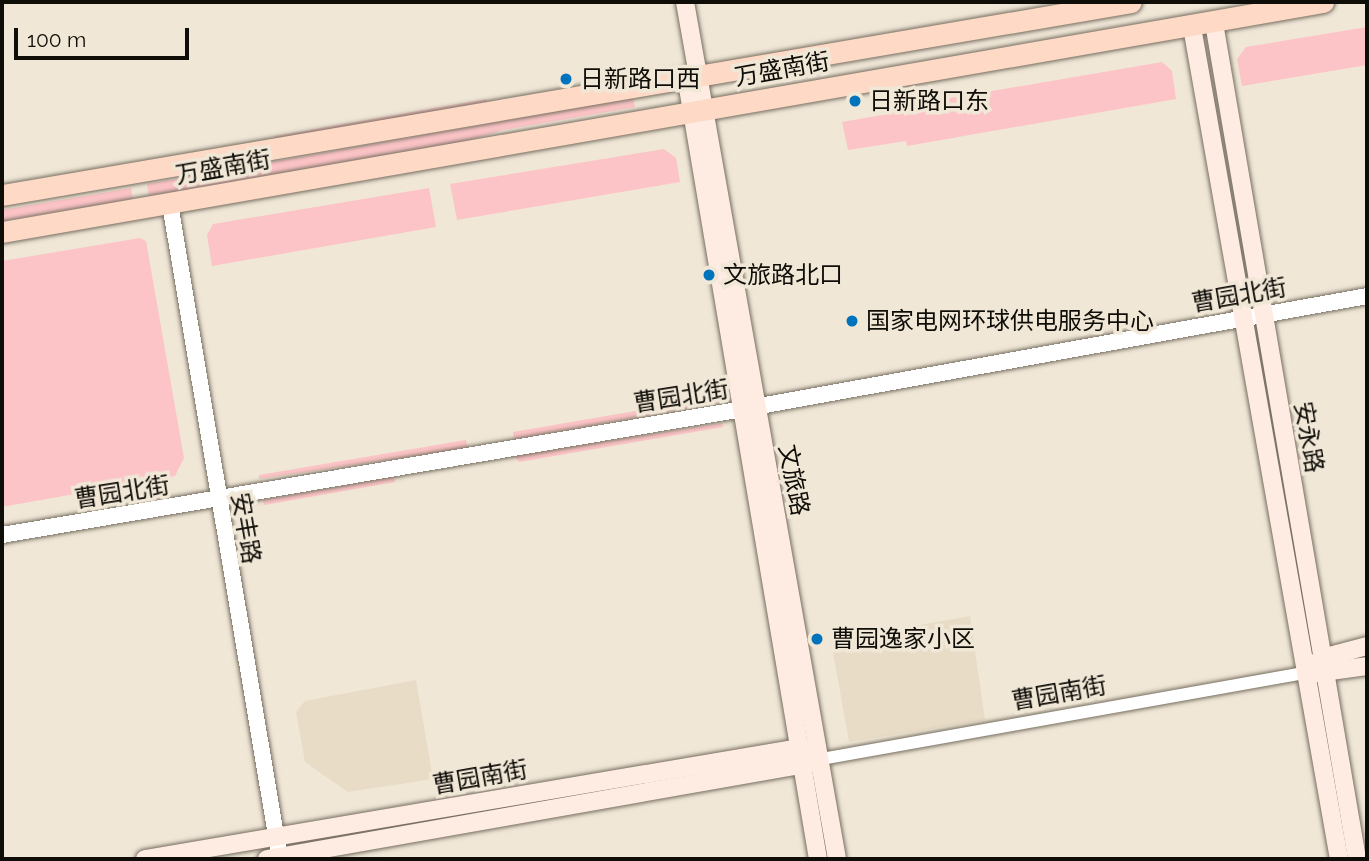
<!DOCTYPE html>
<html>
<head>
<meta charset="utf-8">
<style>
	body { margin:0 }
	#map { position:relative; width:1369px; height:861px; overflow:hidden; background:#f0e7d7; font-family:Raleway,"Noto Sans SC",sans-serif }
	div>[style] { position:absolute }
	.built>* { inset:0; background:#e9dcc6 }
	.green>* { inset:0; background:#fcc4c6 }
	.roads { filter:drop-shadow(0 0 2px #766e60) drop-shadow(0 0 2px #766e60) }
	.minor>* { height:12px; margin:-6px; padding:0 6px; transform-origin:6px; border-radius:6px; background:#fff }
	.tertiary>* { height:16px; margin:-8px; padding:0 8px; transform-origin:8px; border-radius:8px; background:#fff }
	.secondary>* { height:18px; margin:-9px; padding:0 9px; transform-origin:9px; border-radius:9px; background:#feece2 }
	.primary>* { height:21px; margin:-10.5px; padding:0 10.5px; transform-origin:10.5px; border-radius:10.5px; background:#fdd9c6 }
	.dots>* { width:19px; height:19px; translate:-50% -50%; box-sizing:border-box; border:4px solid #f0e7d7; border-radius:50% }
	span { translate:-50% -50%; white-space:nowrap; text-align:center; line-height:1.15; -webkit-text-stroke:7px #f0e7d7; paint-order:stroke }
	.street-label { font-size:24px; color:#0f0d08 }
	.poi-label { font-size:24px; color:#0f0d08 }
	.left { translate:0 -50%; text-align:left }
	.frame { position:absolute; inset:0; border:4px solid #0f0d08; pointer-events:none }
	.scale { position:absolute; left:14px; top:28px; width:175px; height:32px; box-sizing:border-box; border:4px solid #0f0d08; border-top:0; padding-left:9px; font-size:21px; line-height:24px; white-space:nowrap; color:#0f0d08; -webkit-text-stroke:5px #f0e7d7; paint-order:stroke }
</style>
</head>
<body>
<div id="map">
	<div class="built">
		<div style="clip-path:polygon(970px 616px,985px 720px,849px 742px,831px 641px)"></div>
		<div style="clip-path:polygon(416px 680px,433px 779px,348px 792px,305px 762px,296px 712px,305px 701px)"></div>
	</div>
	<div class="green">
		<div style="clip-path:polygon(1367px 27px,1367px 65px,1242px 86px,1237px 59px,1246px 47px)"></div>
		<div style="clip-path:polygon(1162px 62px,1172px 71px,1176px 99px,907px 146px,906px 141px,848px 150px,842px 122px,893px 113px,939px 100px)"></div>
		<div style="clip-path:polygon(633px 98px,635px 107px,503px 130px,467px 141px,149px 196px,147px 184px)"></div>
		<div style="clip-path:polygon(486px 99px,487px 102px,275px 139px,275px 136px)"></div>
		<div style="clip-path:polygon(664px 149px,676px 158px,680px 182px,457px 220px,450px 184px)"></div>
		<div style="clip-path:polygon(131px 188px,133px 199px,2px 221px,2px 210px)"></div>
		<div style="clip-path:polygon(429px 188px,436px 227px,212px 266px,207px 235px,213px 224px)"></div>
		<div style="clip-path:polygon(140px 238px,146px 241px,184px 458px,175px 476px,2px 507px,2px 261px)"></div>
		<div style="clip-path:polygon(717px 397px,718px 403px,514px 439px,513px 432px)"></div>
		<div style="clip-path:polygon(722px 423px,723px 427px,519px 462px,514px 456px)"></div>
		<div style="clip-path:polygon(466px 440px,468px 448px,259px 479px,259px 475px)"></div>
		<div style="clip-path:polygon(394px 477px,395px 482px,264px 505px,263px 500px)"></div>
	</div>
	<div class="roads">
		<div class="minor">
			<div style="left:821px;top:759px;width:493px;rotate:-10.1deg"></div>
		</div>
		<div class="tertiary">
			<div style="left:170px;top:204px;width:664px;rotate:80.47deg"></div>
			<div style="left:2px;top:535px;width:752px;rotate:-9.65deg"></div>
			<div style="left:743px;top:409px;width:634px;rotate:-10.26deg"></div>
		</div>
		<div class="secondary">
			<div style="left:685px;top:2px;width:870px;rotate:79.94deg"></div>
			<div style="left:1214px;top:23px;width:848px;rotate:80.29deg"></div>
			<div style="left:1192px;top:27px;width:845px;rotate:79.98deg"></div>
			<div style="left:686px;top:76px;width:794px;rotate:80.43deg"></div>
			<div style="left:1313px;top:666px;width:12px;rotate:-42deg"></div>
			<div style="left:1322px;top:658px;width:47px;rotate:-14.9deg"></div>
			<div style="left:1316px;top:673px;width:51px;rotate:-7.8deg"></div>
			<div style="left:145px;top:859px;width:663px;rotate:-9.63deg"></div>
			<div style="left:799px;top:748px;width:10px;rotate:29deg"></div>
			<div style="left:267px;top:859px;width:552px;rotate:-10.01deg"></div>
		</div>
		<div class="primary">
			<div style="left:2px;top:195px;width:1145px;rotate:-9.7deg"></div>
			<div style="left:2px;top:232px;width:1341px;rotate:-9.88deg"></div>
		</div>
	</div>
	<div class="dots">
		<div style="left:566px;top:79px;background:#0073bd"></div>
		<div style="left:855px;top:101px;background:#0073bd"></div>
		<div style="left:709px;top:275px;background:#0073bd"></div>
		<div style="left:852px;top:321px;background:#0073bd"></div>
		<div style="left:817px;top:639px;background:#0073bd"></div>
	</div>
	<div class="street-label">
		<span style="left:782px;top:69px;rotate:-10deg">万盛南街</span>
		<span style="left:223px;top:167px;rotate:-10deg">万盛南街</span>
		<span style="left:1239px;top:295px;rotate:-10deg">曹园北街</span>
		<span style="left:681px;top:396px;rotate:-9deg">曹园北街</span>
		<span style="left:1309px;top:437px;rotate:80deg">安永路</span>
		<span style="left:794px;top:480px;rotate:79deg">文旅路</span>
		<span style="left:122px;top:492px;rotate:-9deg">曹园北街</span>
		<span style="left:246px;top:528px;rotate:80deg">安丰路</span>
		<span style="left:1059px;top:693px;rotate:-10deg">曹园南街</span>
		<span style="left:480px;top:777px;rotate:-10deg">曹园南街</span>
	</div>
	<div class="poi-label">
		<span class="left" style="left:580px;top:79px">日新路口西</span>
		<span class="left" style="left:869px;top:101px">日新路口东</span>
		<span class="left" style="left:723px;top:275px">文旅路北口</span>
		<span class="left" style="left:866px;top:321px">国家电网环球供电服务中心</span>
		<span class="left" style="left:831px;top:639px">曹园逸家小区</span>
	</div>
	<div class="frame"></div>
	<div class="scale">100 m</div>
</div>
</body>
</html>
